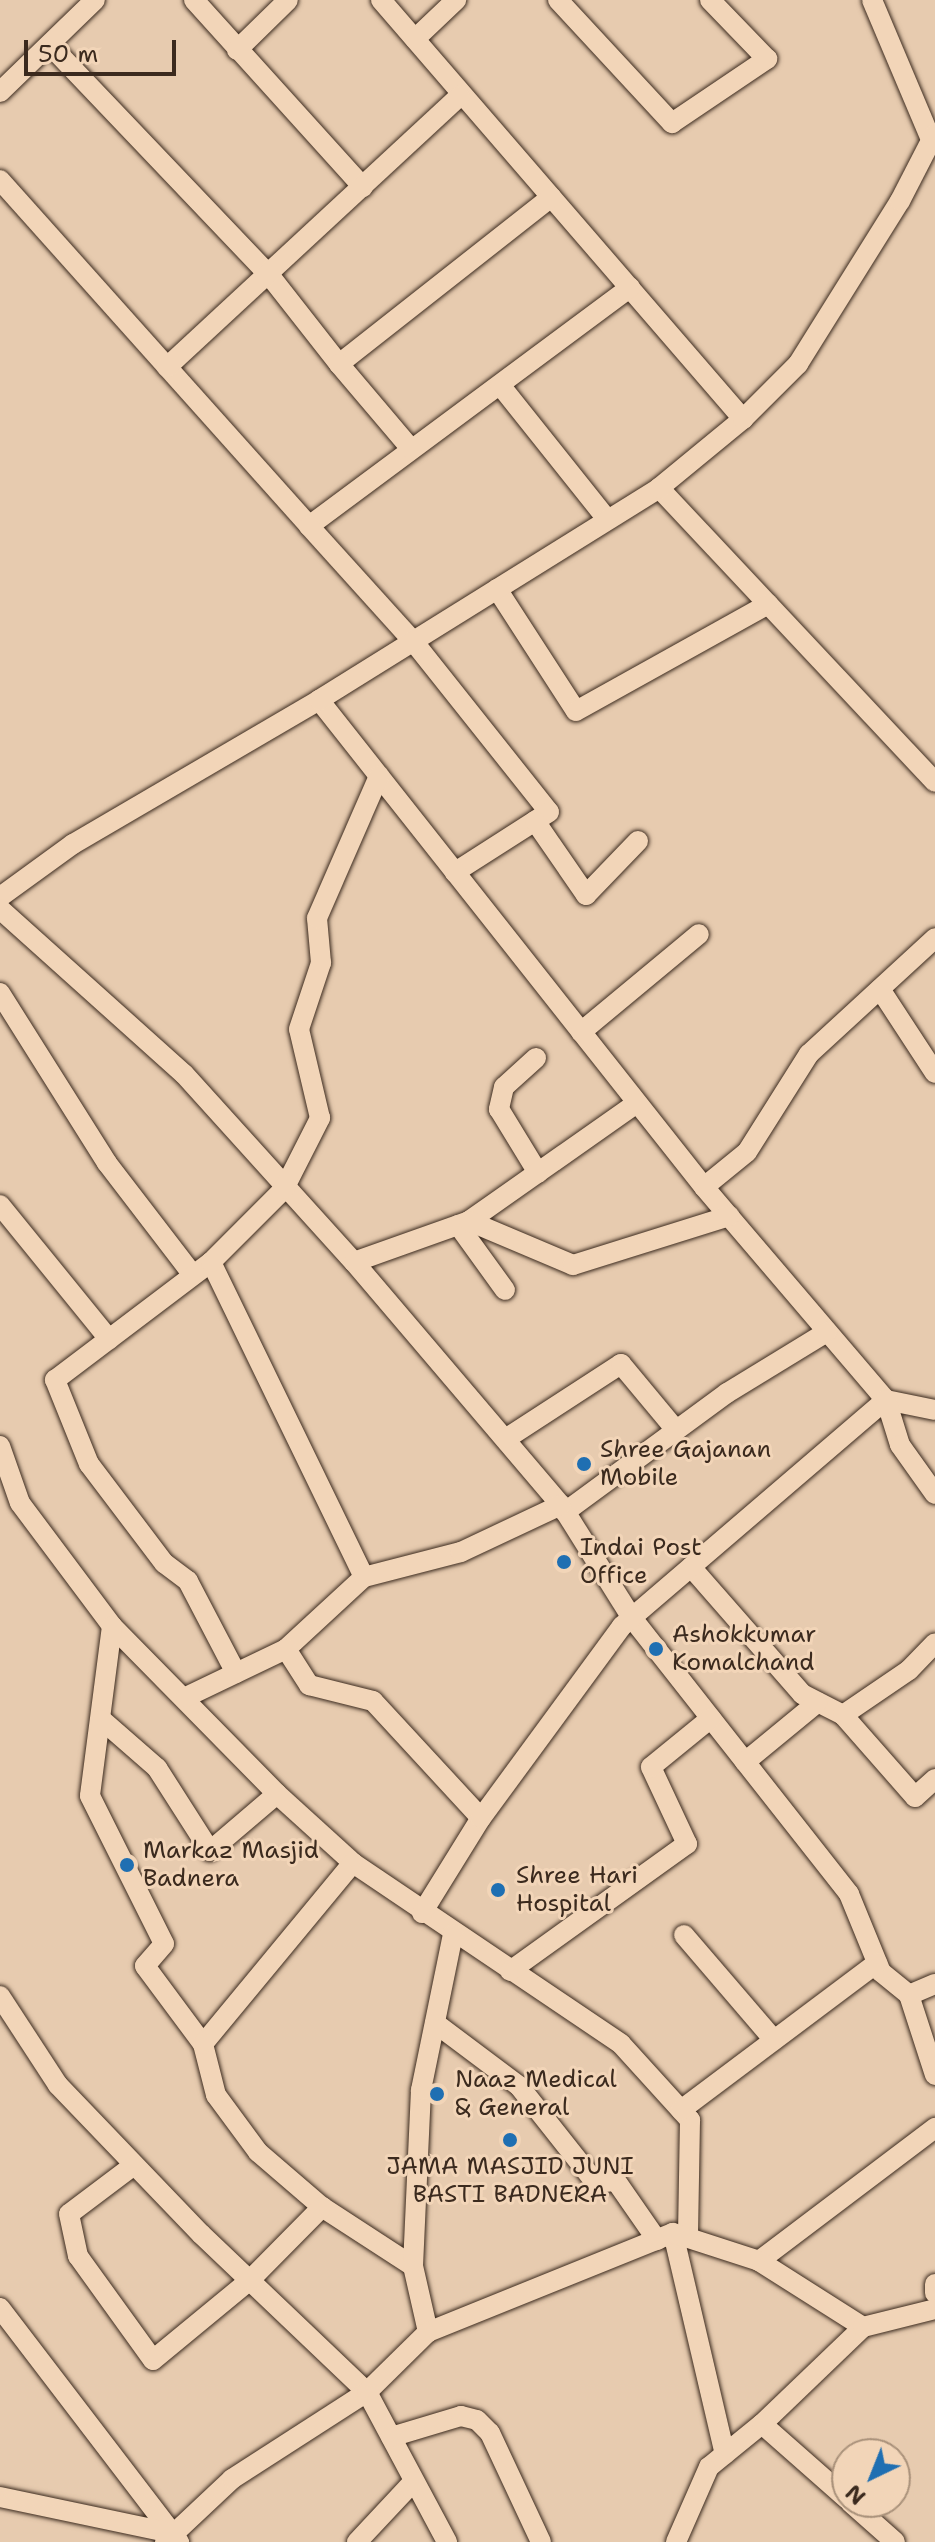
<!DOCTYPE html>
<html>
<head>
<meta charset="utf-8">
<style>
	body { margin:0 }
	#map { position:relative; width:935px; height:2542px; overflow:hidden; background:#e7cbaf; font-family:"Shantell Sans",sans-serif }
	div>[style] { position:absolute }
	.roads { filter:drop-shadow(0 0 2px #3b2a1e) drop-shadow(0 0 2px #3b2a1e) }
	.street>* { height:20px; margin:-10px; padding:0 10px; transform-origin:10px; border-radius:10px; background:#f2d5b8 }
	.dots>* { width:22px; height:22px; translate:-50% -50%; box-sizing:border-box; border:4px solid #f2d5b8; border-radius:50% }
	span { translate:-50% -50%; white-space:nowrap; text-align:center; line-height:1.15; -webkit-text-stroke:6px #f2d5b8; paint-order:stroke }
	.poi-label { font-size:24px; color:#3b2a1e }
	.left { translate:0 -50%; text-align:left }
	.north { position:absolute; left:831px; top:2438px; width:80px; height:80px; box-sizing:border-box; background:#f2d5b8; border:2px solid #a9917a; border-radius:50%; rotate:223deg; font-size:22px; font-weight:700; line-height:32px; text-align:center; color:#3b2a1e }
	.north::after { content:''; display:block; margin:auto; width:28px; height:36px; background:#1f6fb2; clip-path:polygon(50% 0,100% 100%,50% 72%,0 100%) }
	.scale { position:absolute; left:24px; top:40px; width:152px; height:36px; box-sizing:border-box; border:4px solid #3b2a1e; border-top:0; padding-left:10px; font-size:24px; line-height:28px; white-space:nowrap; color:#3b2a1e; -webkit-text-stroke:6px #f2d5b8; paint-order:stroke }
</style>
</head>
<body>
<div id="map">
	<div class="roads">
		<div class="street">
			<div style="left:194px;top:0;width:252px;rotate:47.9deg"></div>
			<div style="left:381px;top:0;width:554px;rotate:49.17deg"></div>
			<div style="left:558px;top:0;width:168px;rotate:47.2deg"></div>
			<div style="left:672px;top:123px;width:115px;rotate:-34deg"></div>
			<div style="left:767px;top:59px;width:82px;rotate:-134deg"></div>
			<div style="left:872px;top:0;width:152px;rotate:67.1deg"></div>
			<div style="left:415px;top:39px;width:57px;rotate:-43.6deg"></div>
			<div style="left:50px;top:45px;width:319px;rotate:46.4deg"></div>
			<div style="left:270px;top:276px;width:112px;rotate:51.9deg"></div>
			<div style="left:339px;top:364px;width:270px;rotate:-38.2deg"></div>
			<div style="left:237px;top:50px;width:71px;rotate:-44.4deg"></div>
			<div style="left:0;top:92px;width:132px;rotate:-44.1deg"></div>
			<div style="left:0;top:180px;width:464px;rotate:48.2deg"></div>
			<div style="left:309px;top:526px;width:400px;rotate:-36.6deg"></div>
			<div style="left:339px;top:364px;width:111px;rotate:49.7deg"></div>
			<div style="left:167px;top:367px;width:399px;rotate:-42.8deg"></div>
			<div style="left:500px;top:385px;width:171px;rotate:51.4deg"></div>
			<div style="left:659px;top:488px;width:403px;rotate:46.8deg"></div>
			<div style="left:309px;top:526px;width:155px;rotate:47.9deg"></div>
			<div style="left:413px;top:641px;width:218px;rotate:51.5deg"></div>
			<div style="left:549px;top:812px;width:112px;rotate:147.4deg"></div>
			<div style="left:497px;top:589px;width:145px;rotate:57.1deg"></div>
			<div style="left:576px;top:711px;width:220px;rotate:-29.1deg"></div>
			<div style="left:319px;top:700px;width:621px;rotate:51.67deg"></div>
			<div style="left:704px;top:1187px;width:280px;rotate:49.5deg"></div>
			<div style="left:886px;top:1400px;width:50px;rotate:11.5deg"></div>
			<div style="left:535px;top:821px;width:90px;rotate:55.4deg"></div>
			<div style="left:586px;top:895px;width:75px;rotate:-46.1deg"></div>
			<div style="left:0;top:897px;width:90px;rotate:-36deg"></div>
			<div style="left:73px;top:844px;width:285px;rotate:-30.3deg"></div>
			<div style="left:319px;top:700px;width:401px;rotate:-31.9deg"></div>
			<div style="left:659px;top:488px;width:109px;rotate:-39.4deg"></div>
			<div style="left:743px;top:419px;width:78px;rotate:-45deg"></div>
			<div style="left:798px;top:364px;width:192px;rotate:-58deg"></div>
			<div style="left:900px;top:201px;width:76px;rotate:-62.8deg"></div>
			<div style="left:0;top:909px;width:247px;rotate:41.9deg"></div>
			<div style="left:184px;top:1074px;width:253px;rotate:47.9deg"></div>
			<div style="left:354px;top:1262px;width:319px;rotate:49.6deg"></div>
			<div style="left:561px;top:1505px;width:133px;rotate:57.9deg"></div>
			<div style="left:632px;top:1618px;width:351px;rotate:51.8deg"></div>
			<div style="left:849px;top:1894px;width:84px;rotate:67.7deg"></div>
			<div style="left:881px;top:1972px;width:36px;rotate:39deg"></div>
			<div style="left:909px;top:1995px;width:28px;rotate:-23deg"></div>
			<div style="left:880px;top:989px;width:100px;rotate:56.8deg"></div>
			<div style="left:0;top:993px;width:201px;rotate:57.8deg"></div>
			<div style="left:107px;top:1163px;width:141px;rotate:52.5deg"></div>
			<div style="left:581px;top:1032px;width:153px;rotate:-39.7deg"></div>
			<div style="left:536px;top:1058px;width:43px;rotate:137.8deg"></div>
			<div style="left:504px;top:1087px;width:23px;rotate:103deg"></div>
			<div style="left:499px;top:1109px;width:75px;rotate:58.6deg"></div>
			<div style="left:704px;top:1187px;width:55px;rotate:-39.1deg"></div>
			<div style="left:747px;top:1152px;width:116px;rotate:-57.7deg"></div>
			<div style="left:809px;top:1054px;width:171px;rotate:-42.6deg"></div>
			<div style="left:0;top:1205px;width:173px;rotate:50.9deg"></div>
			<div style="left:469px;top:1221px;width:205px;rotate:-35.1deg"></div>
			<div style="left:458px;top:1225px;width:80px;rotate:54.1deg"></div>
			<div style="left:211px;top:1262px;width:350px;rotate:64.1deg"></div>
			<div style="left:364px;top:1577px;width:106px;rotate:137.3deg"></div>
			<div style="left:354px;top:1262px;width:122px;rotate:-19.6deg"></div>
			<div style="left:469px;top:1221px;width:113px;rotate:22.9deg"></div>
			<div style="left:573px;top:1265px;width:164px;rotate:-17.4deg"></div>
			<div style="left:507px;top:1438px;width:136px;rotate:-33deg"></div>
			<div style="left:621px;top:1364px;width:86px;rotate:50.2deg"></div>
			<div style="left:0;top:1446px;width:60px;rotate:70.7deg"></div>
			<div style="left:20px;top:1503px;width:154px;rotate:53.2deg"></div>
			<div style="left:112px;top:1626px;width:235px;rotate:45.5deg"></div>
			<div style="left:277px;top:1794px;width:103px;rotate:42.2deg"></div>
			<div style="left:353px;top:1863px;width:323px;rotate:34deg"></div>
			<div style="left:621px;top:2044px;width:103px;rotate:47.8deg"></div>
			<div style="left:690px;top:2120px;width:118px;rotate:91deg"></div>
			<div style="left:565px;top:1512px;width:201px;rotate:-36.3deg"></div>
			<div style="left:727px;top:1393px;width:117px;rotate:-31.4deg"></div>
			<div style="left:691px;top:1567px;width:169px;rotate:48.8deg"></div>
			<div style="left:802px;top:1694px;width:46px;rotate:27.1deg"></div>
			<div style="left:843px;top:1715px;width:109px;rotate:48.7deg"></div>
			<div style="left:915px;top:1797px;width:27px;rotate:-42deg"></div>
			<div style="left:364px;top:1577px;width:100px;rotate:-14.5deg"></div>
			<div style="left:461px;top:1552px;width:110px;rotate:-25.2deg"></div>
			<div style="left:112px;top:1626px;width:171px;rotate:97.4deg"></div>
			<div style="left:90px;top:1796px;width:165px;rotate:63.4deg"></div>
			<div style="left:164px;top:1944px;width:29px;rotate:131deg"></div>
			<div style="left:145px;top:1966px;width:97px;rotate:53.4deg"></div>
			<div style="left:203px;top:2044px;width:53px;rotate:75.7deg"></div>
			<div style="left:216px;top:2095px;width:71px;rotate:53.6deg"></div>
			<div style="left:258px;top:2152px;width:84px;rotate:40.7deg"></div>
			<div style="left:322px;top:2207px;width:108px;rotate:33deg"></div>
			<div style="left:413px;top:2266px;width:68px;rotate:77.2deg"></div>
			<div style="left:236px;top:1673px;width:104px;rotate:-117.6deg"></div>
			<div style="left:188px;top:1581px;width:30px;rotate:-143deg"></div>
			<div style="left:164px;top:1563px;width:124px;rotate:-127.1deg"></div>
			<div style="left:89px;top:1464px;width:91px;rotate:-112deg"></div>
			<div style="left:55px;top:1380px;width:196px;rotate:-37.1deg"></div>
			<div style="left:211px;top:1262px;width:103px;rotate:-45deg"></div>
			<div style="left:284px;top:1189px;width:80px;rotate:-63.1deg"></div>
			<div style="left:320px;top:1118px;width:91px;rotate:-103.3deg"></div>
			<div style="left:299px;top:1029px;width:70px;rotate:-71.6deg"></div>
			<div style="left:321px;top:963px;width:45px;rotate:-95.1deg"></div>
			<div style="left:317px;top:918px;width:155px;rotate:-66.4deg"></div>
			<div style="left:186px;top:1697px;width:111px;rotate:-25.6deg"></div>
			<div style="left:286px;top:1649px;width:43px;rotate:57.4deg"></div>
			<div style="left:309px;top:1685px;width:66px;rotate:14deg"></div>
			<div style="left:373px;top:1701px;width:159px;rotate:47.3deg"></div>
			<div style="left:843px;top:1715px;width:80px;rotate:-34.3deg"></div>
			<div style="left:909px;top:1670px;width:37px;rotate:-46deg"></div>
			<div style="left:102px;top:1720px;width:73px;rotate:41.1deg"></div>
			<div style="left:157px;top:1768px;width:98px;rotate:57.4deg"></div>
			<div style="left:210px;top:1851px;width:88px;rotate:-40.4deg"></div>
			<div style="left:745px;top:1762px;width:94px;rotate:-39.4deg"></div>
			<div style="left:422px;top:1913px;width:112px;rotate:-58.2deg"></div>
			<div style="left:481px;top:1818px;width:238px;rotate:-53.7deg"></div>
			<div style="left:622px;top:1626px;width:348px;rotate:-40.6deg"></div>
			<div style="left:886px;top:1400px;width:47px;rotate:72.7deg"></div>
			<div style="left:900px;top:1445px;width:60px;rotate:54.5deg"></div>
			<div style="left:684px;top:1935px;width:138px;rotate:49.4deg"></div>
			<div style="left:510px;top:1971px;width:218px;rotate:-35.7deg"></div>
			<div style="left:687px;top:1844px;width:85px;rotate:-115.1deg"></div>
			<div style="left:651px;top:1767px;width:77px;rotate:-39.2deg"></div>
			<div style="left:909px;top:1995px;width:84px;rotate:72deg"></div>
			<div style="left:0;top:1996px;width:106px;rotate:56.9deg"></div>
			<div style="left:58px;top:2085px;width:207px;rotate:46.2deg"></div>
			<div style="left:201px;top:2234px;width:229px;rotate:43.6deg"></div>
			<div style="left:367px;top:2392px;width:170px;rotate:61.9deg"></div>
			<div style="left:435px;top:2023px;width:105px;rotate:36.9deg"></div>
			<div style="left:519px;top:2086px;width:124px;rotate:51.6deg"></div>
			<div style="left:596px;top:2183px;width:20px;rotate:-6deg"></div>
			<div style="left:616px;top:2181px;width:72px;rotate:55.2deg"></div>
			<div style="left:203px;top:2044px;width:235px;rotate:-50.4deg"></div>
			<div style="left:681px;top:2110px;width:245px;rotate:-36.9deg"></div>
			<div style="left:134px;top:2165px;width:81px;rotate:143deg"></div>
			<div style="left:69px;top:2214px;width:43px;rotate:77.9deg"></div>
			<div style="left:78px;top:2256px;width:128px;rotate:54.2deg"></div>
			<div style="left:153px;top:2360px;width:126px;rotate:-39.5deg"></div>
			<div style="left:250px;top:2280px;width:103px;rotate:-45.4deg"></div>
			<div style="left:673px;top:2233px;width:227px;rotate:76.8deg"></div>
			<div style="left:759px;top:2261px;width:221px;rotate:-37.1deg"></div>
			<div style="left:413px;top:2266px;width:176px;rotate:-87.4deg"></div>
			<div style="left:421px;top:2090px;width:159px;rotate:-78.4deg"></div>
			<div style="left:935px;top:2284px;width:9px;rotate:90deg"></div>
			<div style="left:0;top:2308px;width:295px;rotate:52.6deg"></div>
			<div style="left:762px;top:2424px;width:113px;rotate:41.4deg"></div>
			<div style="left:391px;top:2437px;width:73px;rotate:-16.7deg"></div>
			<div style="left:461px;top:2416px;width:16px;rotate:14deg"></div>
			<div style="left:477px;top:2420px;width:18px;rotate:45deg"></div>
			<div style="left:490px;top:2433px;width:120px;rotate:64.9deg"></div>
			<div style="left:0;top:2497px;width:175px;rotate:11.9deg"></div>
			<div style="left:850px;top:2502px;width:60px;rotate:41.6deg"></div>
			<div style="left:165px;top:2542px;width:92px;rotate:-43.2deg"></div>
			<div style="left:232px;top:2479px;width:161px;rotate:-32.8deg"></div>
			<div style="left:367px;top:2392px;width:86px;rotate:-44.5deg"></div>
			<div style="left:428px;top:2332px;width:264px;rotate:-22deg"></div>
			<div style="left:673px;top:2233px;width:90px;rotate:18deg"></div>
			<div style="left:759px;top:2261px;width:123px;rotate:32.4deg"></div>
			<div style="left:357px;top:2542px;width:83px;rotate:-46.9deg"></div>
			<div style="left:676px;top:2542px;width:82px;rotate:-66.3deg"></div>
			<div style="left:709px;top:2467px;width:68px;rotate:-39.1deg"></div>
			<div style="left:762px;top:2424px;width:140px;rotate:-43.8deg"></div>
			<div style="left:863px;top:2327px;width:74px;rotate:-14deg"></div>
		</div>
	</div>
	<div class="dots">
		<div style="left:584px;top:1464px;background:#1f6fb2"></div>
		<div style="left:564px;top:1562px;background:#1f6fb2"></div>
		<div style="left:656px;top:1649px;background:#1f6fb2"></div>
		<div style="left:127px;top:1865px;background:#1f6fb2"></div>
		<div style="left:498px;top:1890px;background:#1f6fb2"></div>
		<div style="left:437px;top:2094px;background:#1f6fb2"></div>
		<div style="left:510px;top:2140px;background:#1f6fb2"></div>
	</div>
	<div class="poi-label">
		<span class="left" style="left:600px;top:1464px">Shree Gajanan<br>Mobile</span>
		<span class="left" style="left:580px;top:1562px">Indai Post<br>Office</span>
		<span class="left" style="left:672px;top:1649px">Ashokkumar<br>Komalchand</span>
		<span class="left" style="left:143px;top:1865px">Markaz Masjid<br>Badnera</span>
		<span class="left" style="left:516px;top:1890px">Shree Hari<br>Hospital</span>
		<span class="left" style="left:455px;top:2094px">Naaz Medical<br>&amp; General</span>
		<span style="left:510px;top:2181px">JAMA MASJID JUNI<br>BASTI BADNERA</span>
	</div>
	<div class="north">N</div>
	<div class="scale">50 m</div>
</div>
</body>
</html>
